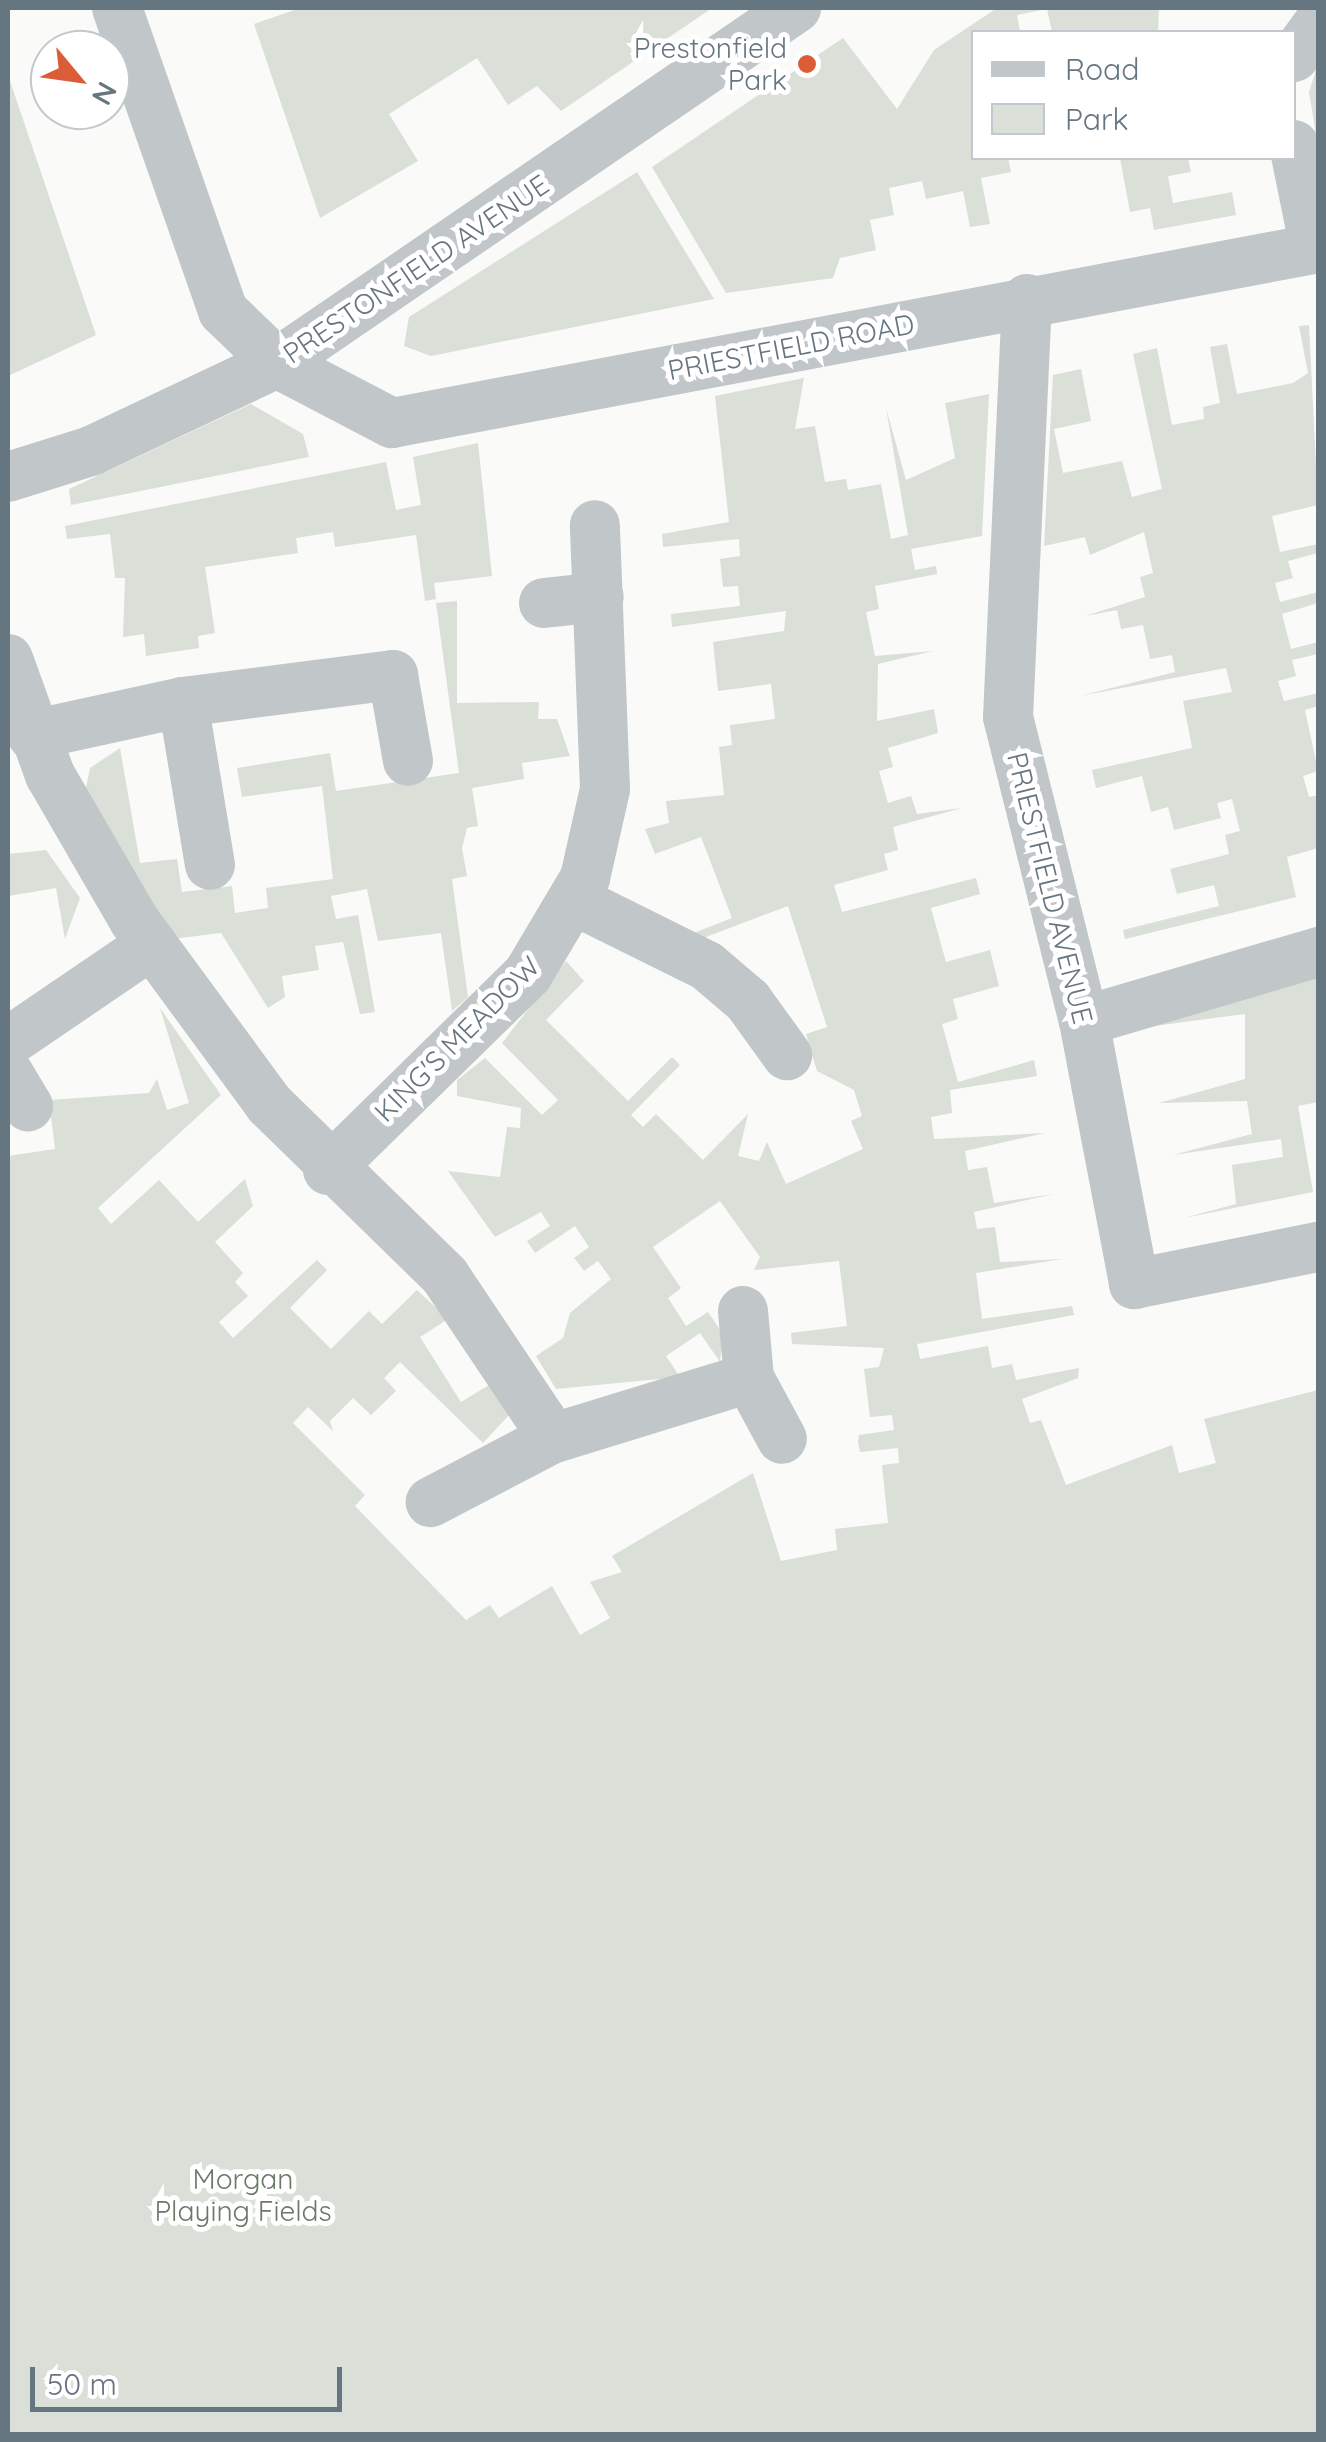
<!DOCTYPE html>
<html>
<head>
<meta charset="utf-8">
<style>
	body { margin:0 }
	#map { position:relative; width:1326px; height:2442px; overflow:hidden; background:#fafaf8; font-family:Quicksand,sans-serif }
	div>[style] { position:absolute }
	.green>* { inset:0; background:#dadfd7 }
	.minor>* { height:50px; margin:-25px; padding:0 25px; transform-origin:25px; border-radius:25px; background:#c1c6c9 }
	.dots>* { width:28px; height:28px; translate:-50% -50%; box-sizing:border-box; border:5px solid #fff; border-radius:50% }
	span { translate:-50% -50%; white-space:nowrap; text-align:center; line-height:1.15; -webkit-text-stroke:10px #fff; paint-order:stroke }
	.poi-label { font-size:28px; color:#667681 }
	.right { translate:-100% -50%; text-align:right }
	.street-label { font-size:28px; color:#667681 }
	.park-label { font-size:28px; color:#697a65 }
	.frame { position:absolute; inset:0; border:10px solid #667681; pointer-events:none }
	.legend { position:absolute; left:971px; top:30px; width:325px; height:130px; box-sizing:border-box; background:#fff; border:2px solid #c2c8cd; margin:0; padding:12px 18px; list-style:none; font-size:30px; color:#667681 }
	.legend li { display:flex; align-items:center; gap:20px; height:50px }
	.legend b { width:50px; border:2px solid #c2c8cd }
	.north { position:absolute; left:30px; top:30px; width:100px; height:100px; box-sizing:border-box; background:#fff; border:2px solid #c2c8cd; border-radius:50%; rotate:119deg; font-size:28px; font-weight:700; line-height:40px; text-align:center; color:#667681 }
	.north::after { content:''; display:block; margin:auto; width:35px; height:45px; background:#db5d37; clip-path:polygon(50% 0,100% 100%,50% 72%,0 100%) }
	.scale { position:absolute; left:30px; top:2367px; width:312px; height:45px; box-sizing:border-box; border:5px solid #667681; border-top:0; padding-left:12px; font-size:30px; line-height:35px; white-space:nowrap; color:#667681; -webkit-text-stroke:8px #fff; paint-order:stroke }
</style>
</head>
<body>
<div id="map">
	<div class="green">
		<div style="clip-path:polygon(300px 8px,712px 8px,561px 111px,537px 86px,508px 105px,477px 58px,389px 114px,418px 161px,320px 218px,254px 24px)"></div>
		<div style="clip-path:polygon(997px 8px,1159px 8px,1158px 32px,1052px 32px,1047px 9px,1017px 15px,1020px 32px,974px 32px,974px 158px,1008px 158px,1011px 172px,981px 178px,990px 224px,970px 227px,963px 191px,926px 199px,922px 181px,889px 188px,894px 215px,870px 220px,876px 250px,840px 258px,833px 278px,726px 293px,652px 167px,843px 38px,897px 109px,934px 50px)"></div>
		<div style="clip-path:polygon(1318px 64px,1318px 147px,1309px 92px)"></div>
		<div style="clip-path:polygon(8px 75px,96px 335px,8px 376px)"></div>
		<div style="clip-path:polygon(1120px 158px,1188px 158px,1191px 172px,1168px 176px,1173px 203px,1232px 192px,1236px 215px,1154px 230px,1150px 208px,1130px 212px)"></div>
		<div style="clip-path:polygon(637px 172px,714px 299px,431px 356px,404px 346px,409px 317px)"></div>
		<div style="clip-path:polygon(1309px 325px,1318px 505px,1272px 516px,1280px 552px,1318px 544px,1318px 553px,1288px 561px,1293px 578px,1275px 583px,1280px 602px,1318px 592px,1318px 603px,1282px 614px,1291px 649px,1318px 642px,1318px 654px,1292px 660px,1296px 676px,1278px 681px,1284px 701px,1318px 693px,1318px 706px,1305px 710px,1318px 771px,1303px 776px,1309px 797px,1318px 795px,1318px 848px,1287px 857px,1296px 897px,1125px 939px,1123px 930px,1219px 906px,1214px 885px,1177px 894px,1170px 869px,1229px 854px,1225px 835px,1240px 831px,1232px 799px,1217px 803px,1221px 818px,1174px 830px,1168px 807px,1151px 812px,1142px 776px,1096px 788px,1092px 770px,1192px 748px,1183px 701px,1232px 692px,1226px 668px,1080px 696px,1175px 672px,1172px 655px,1150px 659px,1143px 625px,1121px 629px,1117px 610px,1085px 616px,1145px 597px,1140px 577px,1153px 573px,1144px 532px,1090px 555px,1085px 537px,1044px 546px,1053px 375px,1081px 369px,1091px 421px,1054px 429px,1063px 473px,1122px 461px,1132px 497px,1162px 489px,1133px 354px,1157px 348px,1172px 425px,1204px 419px,1203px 407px,1220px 403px,1210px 347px,1227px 344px,1237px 394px,1293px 383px,1308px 373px,1299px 326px)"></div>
		<div style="clip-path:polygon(804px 378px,795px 429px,815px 426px,825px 482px,846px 479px,848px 490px,881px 484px,891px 539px,908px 535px,886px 408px,906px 480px,955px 458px,945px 403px,989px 394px,982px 536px,911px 549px,915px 570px,936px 566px,937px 574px,875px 586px,879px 609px,866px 612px,875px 656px,933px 651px,878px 664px,877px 721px,934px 709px,938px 733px,888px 748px,893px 767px,879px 771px,888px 803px,911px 796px,917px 814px,962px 808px,893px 827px,898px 850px,884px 854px,888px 870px,834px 885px,842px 912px,976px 878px,980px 894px,931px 908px,946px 962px,990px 950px,999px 986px,953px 999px,958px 1019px,942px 1024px,958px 1082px,1034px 1060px,1037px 1076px,950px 1090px,952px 1113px,931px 1117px,934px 1139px,1045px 1133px,965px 1151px,968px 1170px,987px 1167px,994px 1203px,1053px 1194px,974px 1212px,977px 1229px,995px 1227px,1000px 1262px,1062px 1259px,976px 1273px,982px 1319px,1072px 1306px,1074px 1315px,917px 1344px,920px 1359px,988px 1346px,992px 1368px,1012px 1364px,1016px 1380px,1079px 1368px,1078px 1378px,1022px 1399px,1030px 1423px,1041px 1420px,1066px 1485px,1172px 1445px,1179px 1473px,1216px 1463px,1204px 1419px,1318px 1390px,1318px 2434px,8px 2434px,8px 1156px,55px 1149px,49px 1100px,149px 1093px,157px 1079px,167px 1110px,189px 1103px,160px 1008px,221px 1095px,98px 1208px,111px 1224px,159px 1180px,198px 1222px,245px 1179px,253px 1206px,215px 1242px,243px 1273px,235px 1282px,248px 1296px,219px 1322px,233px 1338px,317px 1260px,327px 1270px,290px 1308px,331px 1349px,369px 1311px,382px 1324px,417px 1290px,448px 1319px,420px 1337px,461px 1402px,489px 1385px,509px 1415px,483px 1443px,400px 1362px,384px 1378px,396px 1391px,371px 1415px,353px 1398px,330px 1421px,333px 1431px,308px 1407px,293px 1423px,365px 1495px,355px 1506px,466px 1620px,490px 1605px,499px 1618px,552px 1586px,580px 1635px,610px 1618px,590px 1582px,622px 1572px,612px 1556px,753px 1473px,781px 1561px,837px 1550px,835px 1529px,888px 1523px,882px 1465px,899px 1463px,898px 1448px,860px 1452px,858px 1442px,859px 1435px,894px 1430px,892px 1415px,870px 1417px,864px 1369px,879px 1367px,884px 1348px,792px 1344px,791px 1333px,847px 1326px,839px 1261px,754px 1270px,760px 1257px,720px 1201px,653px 1247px,681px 1288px,668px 1298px,686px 1326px,708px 1312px,723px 1334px,720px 1362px,700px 1333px,666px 1356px,680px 1377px,556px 1389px,536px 1356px,563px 1338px,570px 1313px,611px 1279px,598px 1261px,584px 1271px,579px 1264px,574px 1258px,589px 1247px,575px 1226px,535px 1253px,527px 1241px,550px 1226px,541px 1212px,495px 1237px,448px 1171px,500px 1177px,507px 1127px,520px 1128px,521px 1108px,457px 1096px,457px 1080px,485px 1058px,542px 1115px,558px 1100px,502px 1043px,566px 961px,584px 981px,546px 1020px,628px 1101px,672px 1057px,680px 1065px,631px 1115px,643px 1127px,656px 1114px,703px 1160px,748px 1114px,738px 1156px,759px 1161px,767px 1142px,786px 1184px,863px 1149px,851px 1121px,862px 1116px,854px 1090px,817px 1071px,806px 1034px,827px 1027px,788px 906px,706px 937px,718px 971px,686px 936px,732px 918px,701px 837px,655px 854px,645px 829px,669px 823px,666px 801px,724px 795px,719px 747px,732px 745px,730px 725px,775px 719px,771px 684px,718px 691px,713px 642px,784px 631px,786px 611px,672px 627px,671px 614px,740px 606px,738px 586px,723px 587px,720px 559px,740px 556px,739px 539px,663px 547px,662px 534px,729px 522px,715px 396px)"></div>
		<div style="clip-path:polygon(251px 404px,303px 434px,309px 457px,71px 505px,69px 489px)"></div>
		<div style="clip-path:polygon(478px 443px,492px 576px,434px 583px,436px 599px,425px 601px,416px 535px,335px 547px,333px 532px,296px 538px,298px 553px,205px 567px,215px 633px,198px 636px,199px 648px,146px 656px,144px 634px,123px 637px,125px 578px,115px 578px,110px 534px,67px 539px,65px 526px,386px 462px,396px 510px,421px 505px,413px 457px)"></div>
		<div style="clip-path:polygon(457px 601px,457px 703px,539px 702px,538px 719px,557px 719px,570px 756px,522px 763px,524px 779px,472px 788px,478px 826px,467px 828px,462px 848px,467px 876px,452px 879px,468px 997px,452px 1011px,441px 933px,378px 941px,367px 889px,331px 896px,336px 919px,358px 915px,375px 1012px,360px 1014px,343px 942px,315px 946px,319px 970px,282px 976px,285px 997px,268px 1008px,221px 933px,172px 939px,85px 793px,90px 768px,120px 748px,140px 863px,177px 859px,182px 892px,232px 886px,235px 913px,268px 908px,266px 888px,333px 879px,322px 786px,242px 797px,237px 768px,330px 753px,336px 791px,459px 773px,436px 603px)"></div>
		<div style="clip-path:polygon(46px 850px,80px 898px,65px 939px,56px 888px,9px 896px,8px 917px,8px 854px)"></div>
		<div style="clip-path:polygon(1318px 975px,1318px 1102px,1298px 1106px,1313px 1192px,1184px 1218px,1236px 1204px,1232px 1165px,1283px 1157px,1281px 1139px,1173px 1155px,1252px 1134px,1247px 1101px,1159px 1103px,1245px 1079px,1245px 1014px,1154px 1026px)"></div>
	</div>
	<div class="minor">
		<div style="left:117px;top:8px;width:321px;rotate:70.7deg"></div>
		<div style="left:223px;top:311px;width:75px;rotate:43.9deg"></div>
		<div style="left:277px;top:363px;width:130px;rotate:27.6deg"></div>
		<div style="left:392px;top:423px;width:942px;rotate:-10.7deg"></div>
		<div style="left:1294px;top:57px;width:41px;rotate:-54deg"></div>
		<div style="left:1294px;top:145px;width:106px;rotate:78.6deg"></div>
		<div style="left:1027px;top:299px;width:418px;rotate:92.6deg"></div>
		<div style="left:1008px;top:717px;width:313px;rotate:76deg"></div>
		<div style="left:1084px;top:1021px;width:268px;rotate:79.2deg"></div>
		<div style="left:1134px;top:1284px;width:188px;rotate:-11.4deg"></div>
		<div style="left:8px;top:477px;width:87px;rotate:-17.4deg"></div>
		<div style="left:91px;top:451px;width:206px;rotate:-25.3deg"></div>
		<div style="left:277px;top:363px;width:629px;rotate:-34.37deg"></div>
		<div style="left:544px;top:603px;width:55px;rotate:-6.2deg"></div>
		<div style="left:8px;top:659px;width:123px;rotate:70.1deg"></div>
		<div style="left:50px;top:775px;width:168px;rotate:59.9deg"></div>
		<div style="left:134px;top:920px;width:228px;rotate:53.7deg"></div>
		<div style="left:269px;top:1104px;width:246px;rotate:44.3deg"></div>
		<div style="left:445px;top:1276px;width:174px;rotate:56.2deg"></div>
		<div style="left:542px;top:1421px;width:20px;rotate:63deg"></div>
		<div style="left:551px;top:1439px;width:136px;rotate:152.3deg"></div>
		<div style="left:183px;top:702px;width:165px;rotate:80.6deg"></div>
		<div style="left:32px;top:735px;width:155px;rotate:-12.3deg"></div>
		<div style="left:183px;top:702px;width:212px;rotate:-7.3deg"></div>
		<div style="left:393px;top:675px;width:87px;rotate:80.1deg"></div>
		<div style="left:576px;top:901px;width:146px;rotate:26.4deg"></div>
		<div style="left:707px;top:966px;width:54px;rotate:40.5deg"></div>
		<div style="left:748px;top:1001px;width:67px;rotate:54.2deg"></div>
		<div style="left:1084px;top:1021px;width:244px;rotate:-16.4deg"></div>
		<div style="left:8px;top:1042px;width:174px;rotate:-34.2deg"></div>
		<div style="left:8px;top:1073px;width:39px;rotate:59deg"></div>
		<div style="left:328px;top:1170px;width:280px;rotate:-44.4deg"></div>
		<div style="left:528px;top:974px;width:112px;rotate:-59.3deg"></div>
		<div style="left:585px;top:878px;width:91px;rotate:-77.3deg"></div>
		<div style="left:605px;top:789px;width:264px;rotate:-92.2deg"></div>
		<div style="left:743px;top:1311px;width:67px;rotate:84.9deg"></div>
		<div style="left:551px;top:1439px;width:207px;rotate:-17.1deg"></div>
		<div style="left:749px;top:1378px;width:69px;rotate:61.6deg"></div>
	</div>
	<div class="dots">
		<div style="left:807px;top:64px;background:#db5d37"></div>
	</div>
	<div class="poi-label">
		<span class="right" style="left:787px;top:64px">Prestonfield<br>Park</span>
	</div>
	<div class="street-label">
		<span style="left:416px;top:269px;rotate:-34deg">PRESTONFIELD AVENUE</span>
		<span style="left:791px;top:347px;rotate:-11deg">PRIESTFIELD ROAD</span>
		<span style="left:1050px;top:888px;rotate:76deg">PRIESTFIELD AVENUE</span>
		<span style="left:457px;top:1039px;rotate:-45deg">KING'S MEADOW</span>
	</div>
	<div class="park-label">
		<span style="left:243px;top:2195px">Morgan<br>Playing Fields</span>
	</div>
	<div class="frame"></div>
	<ul class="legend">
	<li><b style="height:12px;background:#c1c6c9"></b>Road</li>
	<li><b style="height:28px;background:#dadfd7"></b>Park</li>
	</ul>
	<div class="north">N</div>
	<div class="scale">50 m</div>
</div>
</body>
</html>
